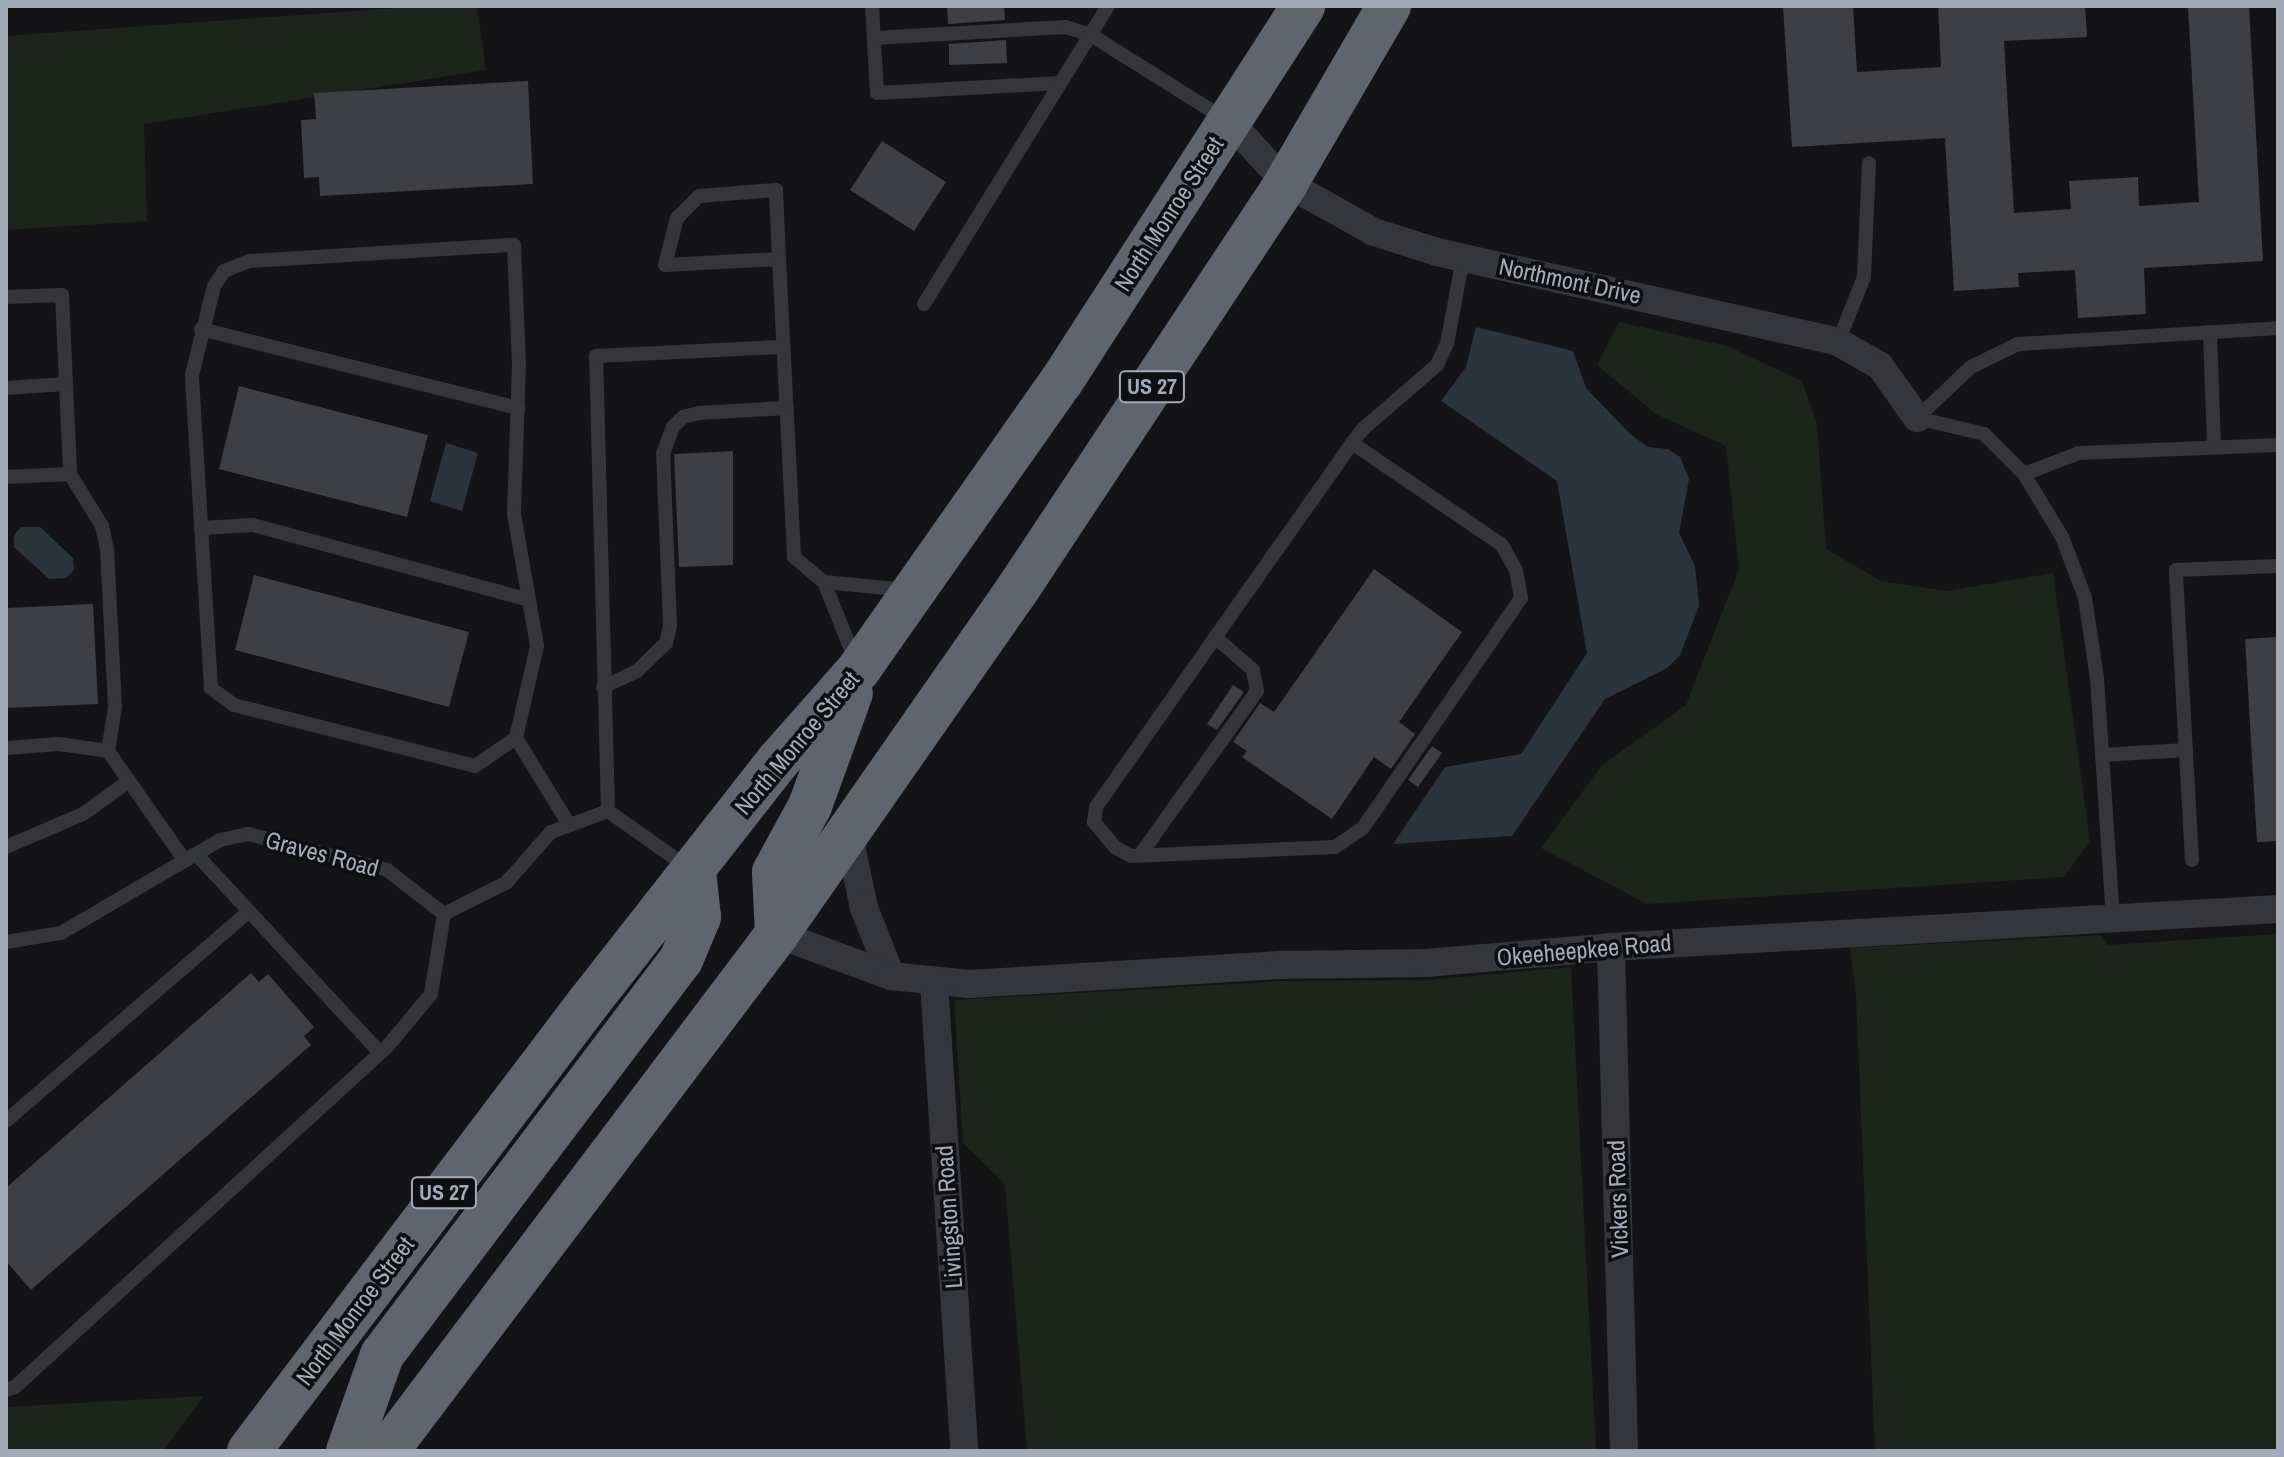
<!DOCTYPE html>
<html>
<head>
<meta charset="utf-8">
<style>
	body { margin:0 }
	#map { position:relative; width:2284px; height:1457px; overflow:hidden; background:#141416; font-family:"Archivo Narrow",sans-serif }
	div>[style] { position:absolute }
	.green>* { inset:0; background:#1c241c }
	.water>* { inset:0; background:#29343b }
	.building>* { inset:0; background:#3e3f44 }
	.lane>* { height:14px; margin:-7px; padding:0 7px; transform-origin:7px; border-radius:7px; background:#35363b }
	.street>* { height:28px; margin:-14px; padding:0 14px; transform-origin:14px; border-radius:14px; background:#35363b }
	.highway>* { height:44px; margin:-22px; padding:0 22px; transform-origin:22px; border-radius:22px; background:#60646d }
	span { translate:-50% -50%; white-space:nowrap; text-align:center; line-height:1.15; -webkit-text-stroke:7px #0f0f11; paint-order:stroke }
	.shield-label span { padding:2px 6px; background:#0f0f11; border:2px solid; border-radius:6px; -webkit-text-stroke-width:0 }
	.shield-label { font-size:22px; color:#a4abb8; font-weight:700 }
	.street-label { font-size:24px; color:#a4abb8 }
	.frame { position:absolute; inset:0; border:8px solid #a4abb8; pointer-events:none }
</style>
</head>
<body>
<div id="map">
	<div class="green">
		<div style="clip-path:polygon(425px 6px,477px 6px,486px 70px,144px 124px,147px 221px,6px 230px,6px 36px)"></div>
		<div style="clip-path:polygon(1619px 322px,1727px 346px,1802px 381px,1817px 424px,1826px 549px,1881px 581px,1947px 591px,2053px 573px,2090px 841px,2064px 877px,1647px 904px,1541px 848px,1602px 765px,1686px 705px,1739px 569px,1726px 446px,1656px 414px,1597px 365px)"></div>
		<div style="clip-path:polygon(2278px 934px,2278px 1451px,1875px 1451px,1856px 995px,1850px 948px,2101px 935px,2107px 945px)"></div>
		<div style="clip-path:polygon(1571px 967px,1596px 1451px,1027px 1451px,1005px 1184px,963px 1143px,954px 1000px,1284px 981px,1428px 980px)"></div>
		<div style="clip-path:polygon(204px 1396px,163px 1451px,6px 1451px,6px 1407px)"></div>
	</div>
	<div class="water">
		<div style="clip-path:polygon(1476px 327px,1573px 351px,1586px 388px,1630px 434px,1648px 447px,1668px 449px,1680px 457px,1689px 479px,1679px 533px,1695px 566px,1699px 606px,1680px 655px,1667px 668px,1605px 699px,1512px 836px,1393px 844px,1445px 767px,1521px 754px,1587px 653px,1557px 481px,1441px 401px,1466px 367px)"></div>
		<div style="clip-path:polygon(446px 443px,478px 453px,462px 511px,430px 501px)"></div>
		<div style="clip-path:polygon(21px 527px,40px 527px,73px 558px,74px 570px,66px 578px,49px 579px,14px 547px,14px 535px)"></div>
	</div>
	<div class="building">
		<div style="clip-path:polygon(947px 6px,1004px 6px,1005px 20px,948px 24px)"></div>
		<div style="clip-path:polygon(1783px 6px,1853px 6px,1857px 72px,1941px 67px,1938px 6px,2085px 6px,2087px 37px,2004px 41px,2014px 213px,2071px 209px,2069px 181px,2138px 177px,2139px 206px,2199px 202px,2188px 6px,2249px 6px,2263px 261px,2144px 268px,2146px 314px,2078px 318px,2075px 270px,2018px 273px,2019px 287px,1954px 291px,1945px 138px,1792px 147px)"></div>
		<div style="clip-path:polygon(1006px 40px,1007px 63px,949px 65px,949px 44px)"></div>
		<div style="clip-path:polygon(528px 81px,533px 184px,320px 196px,319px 177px,304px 178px,301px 120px,316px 119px,314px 93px)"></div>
		<div style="clip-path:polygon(882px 141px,946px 182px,914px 231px,850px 190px)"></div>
		<div style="clip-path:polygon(239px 386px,428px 435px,407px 517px,219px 469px)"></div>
		<div style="clip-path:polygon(733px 451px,733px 565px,679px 567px,674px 454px)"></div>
		<div style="clip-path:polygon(1374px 569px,1462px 632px,1399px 722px,1415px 734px,1391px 769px,1374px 757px,1332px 819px,1242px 757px,1247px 751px,1233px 742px,1260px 703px,1274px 712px)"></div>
		<div style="clip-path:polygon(254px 575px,469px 632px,449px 707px,235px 650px)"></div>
		<div style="clip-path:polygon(93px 604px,98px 704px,6px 708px,6px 608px)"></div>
		<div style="clip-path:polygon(2278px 637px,2278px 841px,2257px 842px,2245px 639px)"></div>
		<div style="clip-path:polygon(1233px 685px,1244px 692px,1217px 730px,1207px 724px)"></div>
		<div style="clip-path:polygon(1432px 746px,1442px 753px,1418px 787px,1408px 780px)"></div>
		<div style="clip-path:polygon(251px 973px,259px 982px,268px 974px,314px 1027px,304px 1036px,311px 1045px,31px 1290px,6px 1261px,6px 1188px)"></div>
	</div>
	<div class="lane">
		<div style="left:872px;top:6px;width:87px;rotate:86.7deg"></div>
		<div style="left:877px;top:93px;width:183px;rotate:-3.1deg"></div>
		<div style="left:874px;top:38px;width:192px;rotate:-3.3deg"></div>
		<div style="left:1066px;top:27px;width:26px;rotate:18deg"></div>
		<div style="left:1091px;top:35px;width:158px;rotate:32.1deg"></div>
		<div style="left:514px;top:245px;width:118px;rotate:87.6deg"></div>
		<div style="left:519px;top:363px;width:151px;rotate:91.9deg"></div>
		<div style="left:514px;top:514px;width:134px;rotate:80.1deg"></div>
		<div style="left:537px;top:646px;width:94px;rotate:102.9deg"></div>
		<div style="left:516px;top:738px;width:50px;rotate:145.7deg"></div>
		<div style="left:475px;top:766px;width:249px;rotate:-165.8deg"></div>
		<div style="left:234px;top:705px;width:29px;rotate:-144deg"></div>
		<div style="left:211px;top:688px;width:314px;rotate:-93.5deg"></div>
		<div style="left:192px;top:375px;width:92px;rotate:-76.1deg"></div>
		<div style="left:214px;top:286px;width:18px;rotate:-56deg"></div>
		<div style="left:224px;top:271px;width:27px;rotate:-22deg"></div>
		<div style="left:249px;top:261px;width:265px;rotate:-3.5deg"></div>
		<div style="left:779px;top:259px;width:114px;rotate:177deg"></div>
		<div style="left:665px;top:265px;width:49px;rotate:-75.7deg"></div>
		<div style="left:677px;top:218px;width:31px;rotate:-45deg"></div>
		<div style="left:699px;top:196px;width:77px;rotate:-4.5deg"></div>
		<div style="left:776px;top:190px;width:69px;rotate:87.5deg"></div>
		<div style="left:779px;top:259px;width:298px;rotate:87.1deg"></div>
		<div style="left:794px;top:557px;width:39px;rotate:40deg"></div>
		<div style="left:824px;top:582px;width:86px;rotate:68.2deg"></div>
		<div style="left:6px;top:297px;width:56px;rotate:-2deg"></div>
		<div style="left:62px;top:295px;width:179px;rotate:87.4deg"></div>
		<div style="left:70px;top:474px;width:61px;rotate:58.4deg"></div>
		<div style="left:102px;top:526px;width:24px;rotate:78deg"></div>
		<div style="left:107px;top:549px;width:158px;rotate:87.1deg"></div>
		<div style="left:115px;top:707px;width:45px;rotate:99deg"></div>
		<div style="left:108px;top:751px;width:134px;rotate:55deg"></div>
		<div style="left:924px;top:304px;width:350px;rotate:-58.3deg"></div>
		<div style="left:201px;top:329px;width:327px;rotate:14deg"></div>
		<div style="left:2210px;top:332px;width:114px;rotate:88deg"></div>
		<div style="left:1838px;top:342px;width:70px;rotate:-68.2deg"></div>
		<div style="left:1864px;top:277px;width:114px;rotate:-87.5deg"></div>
		<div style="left:6px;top:388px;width:60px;rotate:-3.8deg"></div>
		<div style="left:1917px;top:418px;width:69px;rotate:13.4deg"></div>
		<div style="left:1984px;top:434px;width:57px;rotate:45deg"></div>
		<div style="left:2024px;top:474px;width:74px;rotate:58.9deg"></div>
		<div style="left:2062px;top:537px;width:65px;rotate:69.3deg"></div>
		<div style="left:2085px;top:598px;width:81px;rotate:81.5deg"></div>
		<div style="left:2097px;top:678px;width:240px;rotate:86.2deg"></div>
		<div style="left:1917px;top:418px;width:74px;rotate:-43.4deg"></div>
		<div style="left:1971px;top:367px;width:52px;rotate:-26.1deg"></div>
		<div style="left:2018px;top:344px;width:260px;rotate:-3.5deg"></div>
		<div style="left:1352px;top:443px;width:181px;rotate:34.2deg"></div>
		<div style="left:1502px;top:545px;width:29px;rotate:61deg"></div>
		<div style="left:1516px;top:570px;width:28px;rotate:80deg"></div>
		<div style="left:1521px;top:598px;width:279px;rotate:124.5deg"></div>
		<div style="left:1363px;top:828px;width:34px;rotate:146deg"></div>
		<div style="left:1335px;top:847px;width:204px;rotate:177.5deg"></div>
		<div style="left:1131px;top:856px;width:18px;rotate:-151deg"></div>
		<div style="left:1115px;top:847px;width:33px;rotate:-130deg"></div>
		<div style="left:1094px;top:822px;width:15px;rotate:-82deg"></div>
		<div style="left:1096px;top:807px;width:279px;rotate:-54.9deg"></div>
		<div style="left:1256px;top:579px;width:5px;rotate:-53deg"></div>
		<div style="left:1259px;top:575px;width:138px;rotate:-54.7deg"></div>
		<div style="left:1339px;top:462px;width:23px;rotate:-56deg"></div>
		<div style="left:1352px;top:443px;width:18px;rotate:-52deg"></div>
		<div style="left:1363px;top:429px;width:98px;rotate:-40.9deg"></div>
		<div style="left:1437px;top:365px;width:23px;rotate:-65deg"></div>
		<div style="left:1447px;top:344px;width:87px;rotate:-79.5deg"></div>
		<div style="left:2024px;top:474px;width:59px;rotate:-20.9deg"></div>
		<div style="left:2079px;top:453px;width:199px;rotate:-2.3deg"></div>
		<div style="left:6px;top:477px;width:64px;rotate:-2.7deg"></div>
		<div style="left:201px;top:528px;width:52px;rotate:-3.3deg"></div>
		<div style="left:253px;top:525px;width:286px;rotate:15.2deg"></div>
		<div style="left:824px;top:582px;width:83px;rotate:5.5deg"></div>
		<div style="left:603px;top:687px;width:38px;rotate:-25deg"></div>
		<div style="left:637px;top:671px;width:40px;rotate:-44deg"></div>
		<div style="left:666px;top:643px;width:18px;rotate:-77deg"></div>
		<div style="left:670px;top:625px;width:171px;rotate:-92.3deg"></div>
		<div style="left:663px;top:454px;width:29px;rotate:-70deg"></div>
		<div style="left:673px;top:427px;width:14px;rotate:-45deg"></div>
		<div style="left:683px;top:417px;width:16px;rotate:-14deg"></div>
		<div style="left:699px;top:413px;width:88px;rotate:-3.3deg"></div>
		<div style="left:516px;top:738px;width:100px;rotate:58.5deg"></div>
		<div style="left:6px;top:748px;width:53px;rotate:-4.3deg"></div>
		<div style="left:59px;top:744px;width:49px;rotate:8.1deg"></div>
		<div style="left:2102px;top:755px;width:84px;rotate:-3.4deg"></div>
		<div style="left:608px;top:811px;width:455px;rotate:-91.5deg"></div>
		<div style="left:596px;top:356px;width:187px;rotate:-2.8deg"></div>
		<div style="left:6px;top:847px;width:84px;rotate:-23.2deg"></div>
		<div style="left:83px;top:814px;width:57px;rotate:-35.7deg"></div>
		<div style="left:196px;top:854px;width:271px;rotate:47.2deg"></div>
		<div style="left:1140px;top:855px;width:201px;rotate:-54.5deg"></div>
		<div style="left:1257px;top:691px;width:21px;rotate:-101deg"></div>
		<div style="left:1253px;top:670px;width:50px;rotate:-139deg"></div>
		<div style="left:2192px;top:860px;width:290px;rotate:-93.2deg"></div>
		<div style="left:2176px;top:570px;width:102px;rotate:-2.2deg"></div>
		<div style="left:6px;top:942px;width:56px;rotate:-9.3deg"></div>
		<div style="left:61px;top:933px;width:184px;rotate:-30.3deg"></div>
		<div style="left:220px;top:840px;width:29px;rotate:-12deg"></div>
		<div style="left:248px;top:834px;width:144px;rotate:14.5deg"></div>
		<div style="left:387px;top:870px;width:72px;rotate:37.7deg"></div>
		<div style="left:444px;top:914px;width:69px;rotate:-26.6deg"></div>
		<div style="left:506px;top:883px;width:68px;rotate:-48.6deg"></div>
		<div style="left:551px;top:832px;width:61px;rotate:-20.2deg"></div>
		<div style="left:608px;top:811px;width:97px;rotate:35.3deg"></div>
		<div style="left:6px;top:1121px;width:321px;rotate:-40.8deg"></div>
		<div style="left:6px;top:1390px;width:9px;rotate:-18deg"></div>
		<div style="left:15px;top:1387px;width:504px;rotate:-42.43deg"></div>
		<div style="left:387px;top:1047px;width:69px;rotate:-50.3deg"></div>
		<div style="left:431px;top:994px;width:81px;rotate:-80.8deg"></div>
	</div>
	<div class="street">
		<div style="left:1229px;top:121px;width:84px;rotate:47.4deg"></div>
		<div style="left:1286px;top:183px;width:101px;rotate:29.1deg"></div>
		<div style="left:1374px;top:232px;width:66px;rotate:17.6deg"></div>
		<div style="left:1437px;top:252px;width:411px;rotate:12.6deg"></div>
		<div style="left:1838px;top:342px;width:48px;rotate:29.7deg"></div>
		<div style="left:1880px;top:366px;width:64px;rotate:54.6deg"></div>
		<div style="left:848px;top:831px;width:79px;rotate:78.3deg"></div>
		<div style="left:864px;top:908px;width:73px;rotate:68.3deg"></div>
		<div style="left:777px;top:934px;width:121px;rotate:20.2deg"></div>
		<div style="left:891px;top:976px;width:78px;rotate:5.9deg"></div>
		<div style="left:969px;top:984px;width:315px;rotate:-3.5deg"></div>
		<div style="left:1283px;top:965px;width:143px;rotate:-0.8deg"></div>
		<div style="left:1426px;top:963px;width:186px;rotate:-4.9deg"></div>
		<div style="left:1611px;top:947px;width:668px;rotate:-3.26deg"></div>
		<div style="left:1611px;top:947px;width:504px;rotate:88.52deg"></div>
		<div style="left:934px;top:982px;width:470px;rotate:86.3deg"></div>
	</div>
	<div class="highway">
		<div style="left:777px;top:934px;width:62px;rotate:-92.8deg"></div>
		<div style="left:774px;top:872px;width:75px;rotate:-61.4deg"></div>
		<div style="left:810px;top:806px;width:120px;rotate:-70.1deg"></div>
		<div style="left:249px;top:1451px;width:563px;rotate:-52.87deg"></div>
		<div style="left:589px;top:1002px;width:306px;rotate:-51.9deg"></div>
		<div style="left:778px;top:761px;width:123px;rotate:-48.6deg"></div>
		<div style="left:859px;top:669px;width:351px;rotate:-54.9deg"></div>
		<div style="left:1061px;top:382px;width:447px;rotate:-57.2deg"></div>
		<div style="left:348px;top:1451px;width:102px;rotate:-70.5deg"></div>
		<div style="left:382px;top:1355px;width:495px;rotate:-52.9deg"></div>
		<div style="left:681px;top:960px;width:47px;rotate:-67.3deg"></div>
		<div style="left:699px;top:917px;width:45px;rotate:-96.3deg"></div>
		<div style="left:387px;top:1451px;width:648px;rotate:-52.97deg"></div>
		<div style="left:777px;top:934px;width:419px;rotate:-55.1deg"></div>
		<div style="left:1017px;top:590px;width:488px;rotate:-56.5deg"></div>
		<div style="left:1286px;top:183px;width:205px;rotate:-59.8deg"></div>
	</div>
	<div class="shield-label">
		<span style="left:1152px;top:387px">US 27</span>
		<span style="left:444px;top:1193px">US 27</span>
	</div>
	<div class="street-label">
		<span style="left:1169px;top:214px;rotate:-57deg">North Monroe Street</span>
		<span style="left:1570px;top:281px;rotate:12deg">Northmont Drive</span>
		<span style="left:797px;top:743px;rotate:-50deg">North Monroe Street</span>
		<span style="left:322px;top:854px;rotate:15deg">Graves Road</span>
		<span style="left:1584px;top:950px;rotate:-5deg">Okeeheepkee Road</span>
		<span style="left:1618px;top:1199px;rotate:-92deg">Vickers Road</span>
		<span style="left:949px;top:1217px;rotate:-94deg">Livingston Road</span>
		<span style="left:355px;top:1311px;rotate:-53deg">North Monroe Street</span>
	</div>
	<div class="frame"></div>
</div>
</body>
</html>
